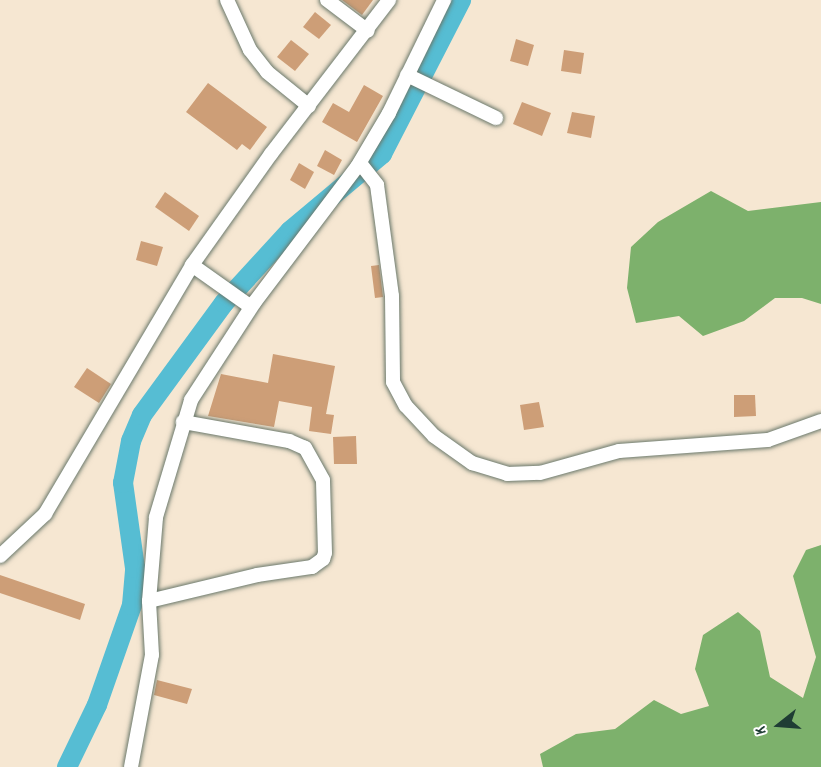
<!DOCTYPE html>
<html>
<head>
<meta charset="utf-8">
<style>
	body { margin:0 }
	#map { position:relative; width:821px; height:767px; overflow:hidden; background:#f6e7d2; font-family:Dekko,sans-serif }
	div>[style] { position:absolute }
	.forest>* { inset:0; background:#7db16c }
	.river>* { height:20px; margin:-10px; padding:0 10px; transform-origin:10px; border-radius:10px; background:#56bdd3 }
	.building>* { inset:0; background:#cd9e77 }
	.roads { filter:drop-shadow(0 0 2px #6a786b) drop-shadow(0 0 2px #6a786b) }
	.street>* { height:14px; margin:-7px; padding:0 7px; transform-origin:7px; border-radius:7px; background:#fff }
	span { translate:-50% -50%; white-space:nowrap; text-align:center; line-height:1.15; -webkit-text-stroke:6px #fff; paint-order:stroke }
	.north { position:absolute; left:749px; top:695px; width:60px; height:60px; -webkit-text-stroke:4px #fff; paint-order:stroke; rotate:253deg; font-size:16px; font-weight:700; line-height:24px; text-align:center; color:#1f3d34 }
	.north::after { content:''; display:block; margin:auto; width:21px; height:27px; background:#1f3d34; clip-path:polygon(50% 0,100% 100%,50% 72%,0 100%) }
</style>
</head>
<body>
<div id="map">
	<div class="forest">
		<div style="clip-path:polygon(711px 191px,748px 211px,821px 202px,821px 304px,802px 298px,775px 298px,744px 321px,703px 336px,679px 316px,636px 323px,627px 288px,631px 247px,658px 222px)"></div>
		<div style="clip-path:polygon(821px 545px,821px 767px,543px 767px,540px 754px,576px 734px,615px 729px,654px 700px,681px 714px,709px 706px,695px 669px,703px 635px,738px 612px,760px 631px,770px 677px,803px 698px,816px 657px,793px 576px,806px 550px)"></div>
	</div>
	<div class="river">
		<div style="left:67px;top:767px;width:69px;rotate:-64.2deg"></div>
		<div style="left:97px;top:705px;width:106px;rotate:-70.7deg"></div>
		<div style="left:132px;top:605px;width:37px;rotate:-85deg"></div>
		<div style="left:135px;top:568px;width:86px;rotate:-98deg"></div>
		<div style="left:123px;top:483px;width:43px;rotate:-79.2deg"></div>
		<div style="left:131px;top:441px;width:28px;rotate:-67deg"></div>
		<div style="left:142px;top:415px;width:139px;rotate:-53.8deg"></div>
		<div style="left:224px;top:303px;width:98px;rotate:-47.5deg"></div>
		<div style="left:290px;top:231px;width:120px;rotate:-39.9deg"></div>
		<div style="left:382px;top:154px;width:173px;rotate:-62.8deg"></div>
	</div>
	<div class="building">
		<div style="clip-path:polygon(342px 0,373px 0,362px 15px)"></div>
		<div style="clip-path:polygon(315px 12px,331px 25px,319px 39px,303px 27px)"></div>
		<div style="clip-path:polygon(516px 39px,534px 45px,528px 66px,510px 61px)"></div>
		<div style="clip-path:polygon(291px 40px,309px 54px,295px 71px,277px 57px)"></div>
		<div style="clip-path:polygon(564px 50px,584px 53px,581px 74px,561px 71px)"></div>
		<div style="clip-path:polygon(208px 83px,267px 127px,250px 150px,242px 144px,237px 150px,186px 112px)"></div>
		<div style="clip-path:polygon(364px 85px,383px 96px,357px 142px,322px 122px,333px 103px,349px 112px)"></div>
		<div style="clip-path:polygon(522px 102px,551px 113px,542px 136px,513px 124px)"></div>
		<div style="clip-path:polygon(572px 112px,595px 116px,591px 138px,567px 133px)"></div>
		<div style="clip-path:polygon(325px 150px,342px 160px,334px 175px,317px 166px)"></div>
		<div style="clip-path:polygon(299px 163px,314px 172px,305px 189px,290px 180px)"></div>
		<div style="clip-path:polygon(165px 192px,199px 216px,189px 231px,155px 207px)"></div>
		<div style="clip-path:polygon(141px 241px,163px 247px,157px 266px,136px 260px)"></div>
		<div style="clip-path:polygon(379px 265px,383px 297px,375px 298px,371px 266px)"></div>
		<div style="clip-path:polygon(273px 354px,335px 366px,326px 414px,334px 415px,331px 434px,309px 431px,312px 407px,279px 401px,274px 427px,208px 416px,221px 374px,268px 383px)"></div>
		<div style="clip-path:polygon(87px 368px,111px 384px,99px 403px,74px 387px)"></div>
		<div style="clip-path:polygon(734px 395px,755px 395px,756px 416px,734px 417px)"></div>
		<div style="clip-path:polygon(539px 402px,544px 427px,524px 430px,520px 405px)"></div>
		<div style="clip-path:polygon(356px 436px,357px 464px,334px 464px,333px 437px)"></div>
		<div style="clip-path:polygon(0 575px,85px 604px,80px 620px,0 593px)"></div>
		<div style="clip-path:polygon(157px 680px,192px 689px,187px 704px,154px 695px)"></div>
	</div>
	<div class="roads">
		<div class="street">
			<div style="left:227px;top:0;width:55px;rotate:65.3deg"></div>
			<div style="left:250px;top:50px;width:28px;rotate:52deg"></div>
			<div style="left:267px;top:72px;width:54px;rotate:39deg"></div>
			<div style="left:327px;top:0;width:51px;rotate:37.1deg"></div>
			<div style="left:407px;top:75px;width:99px;rotate:25.8deg"></div>
			<div style="left:360px;top:163px;width:28px;rotate:52deg"></div>
			<div style="left:377px;top:185px;width:112px;rotate:82.3deg"></div>
			<div style="left:392px;top:296px;width:86px;rotate:89.3deg"></div>
			<div style="left:393px;top:382px;width:27px;rotate:62deg"></div>
			<div style="left:406px;top:406px;width:41px;rotate:47deg"></div>
			<div style="left:434px;top:436px;width:47px;rotate:35.4deg"></div>
			<div style="left:472px;top:463px;width:37px;rotate:17deg"></div>
			<div style="left:507px;top:474px;width:33px;rotate:-2deg"></div>
			<div style="left:540px;top:473px;width:82px;rotate:-15.6deg"></div>
			<div style="left:619px;top:451px;width:149px;rotate:-4.2deg"></div>
			<div style="left:768px;top:440px;width:56px;rotate:-19.7deg"></div>
			<div style="left:192px;top:265px;width:72px;rotate:35.4deg"></div>
			<div style="left:0;top:556px;width:62px;rotate:-43deg"></div>
			<div style="left:45px;top:514px;width:289px;rotate:-59.4deg"></div>
			<div style="left:192px;top:265px;width:136px;rotate:-54.6deg"></div>
			<div style="left:271px;top:154px;width:194px;rotate:-52.5deg"></div>
			<div style="left:149px;top:601px;width:111px;rotate:-13.5deg"></div>
			<div style="left:257px;top:575px;width:56px;rotate:-8.3deg"></div>
			<div style="left:312px;top:567px;width:14px;rotate:-36deg"></div>
			<div style="left:323px;top:559px;width:6px;rotate:-72deg"></div>
			<div style="left:325px;top:553px;width:73px;rotate:-91.6deg"></div>
			<div style="left:323px;top:480px;width:37px;rotate:-119deg"></div>
			<div style="left:305px;top:448px;width:17px;rotate:-156deg"></div>
			<div style="left:289px;top:441px;width:108px;rotate:-169.8deg"></div>
			<div style="left:131px;top:767px;width:114px;rotate:-79.4deg"></div>
			<div style="left:152px;top:655px;width:54px;rotate:-93.2deg"></div>
			<div style="left:149px;top:601px;width:84px;rotate:-85.2deg"></div>
			<div style="left:156px;top:517px;width:122px;rotate:-73.3deg"></div>
			<div style="left:191px;top:400px;width:116px;rotate:-57deg"></div>
			<div style="left:254px;top:303px;width:171px;rotate:-52.9deg"></div>
			<div style="left:357px;top:167px;width:63px;rotate:-59.3deg"></div>
			<div style="left:389px;top:113px;width:126px;rotate:-64deg"></div>
		</div>
	</div>
	<div class="north">K</div>
</div>
</body>
</html>
